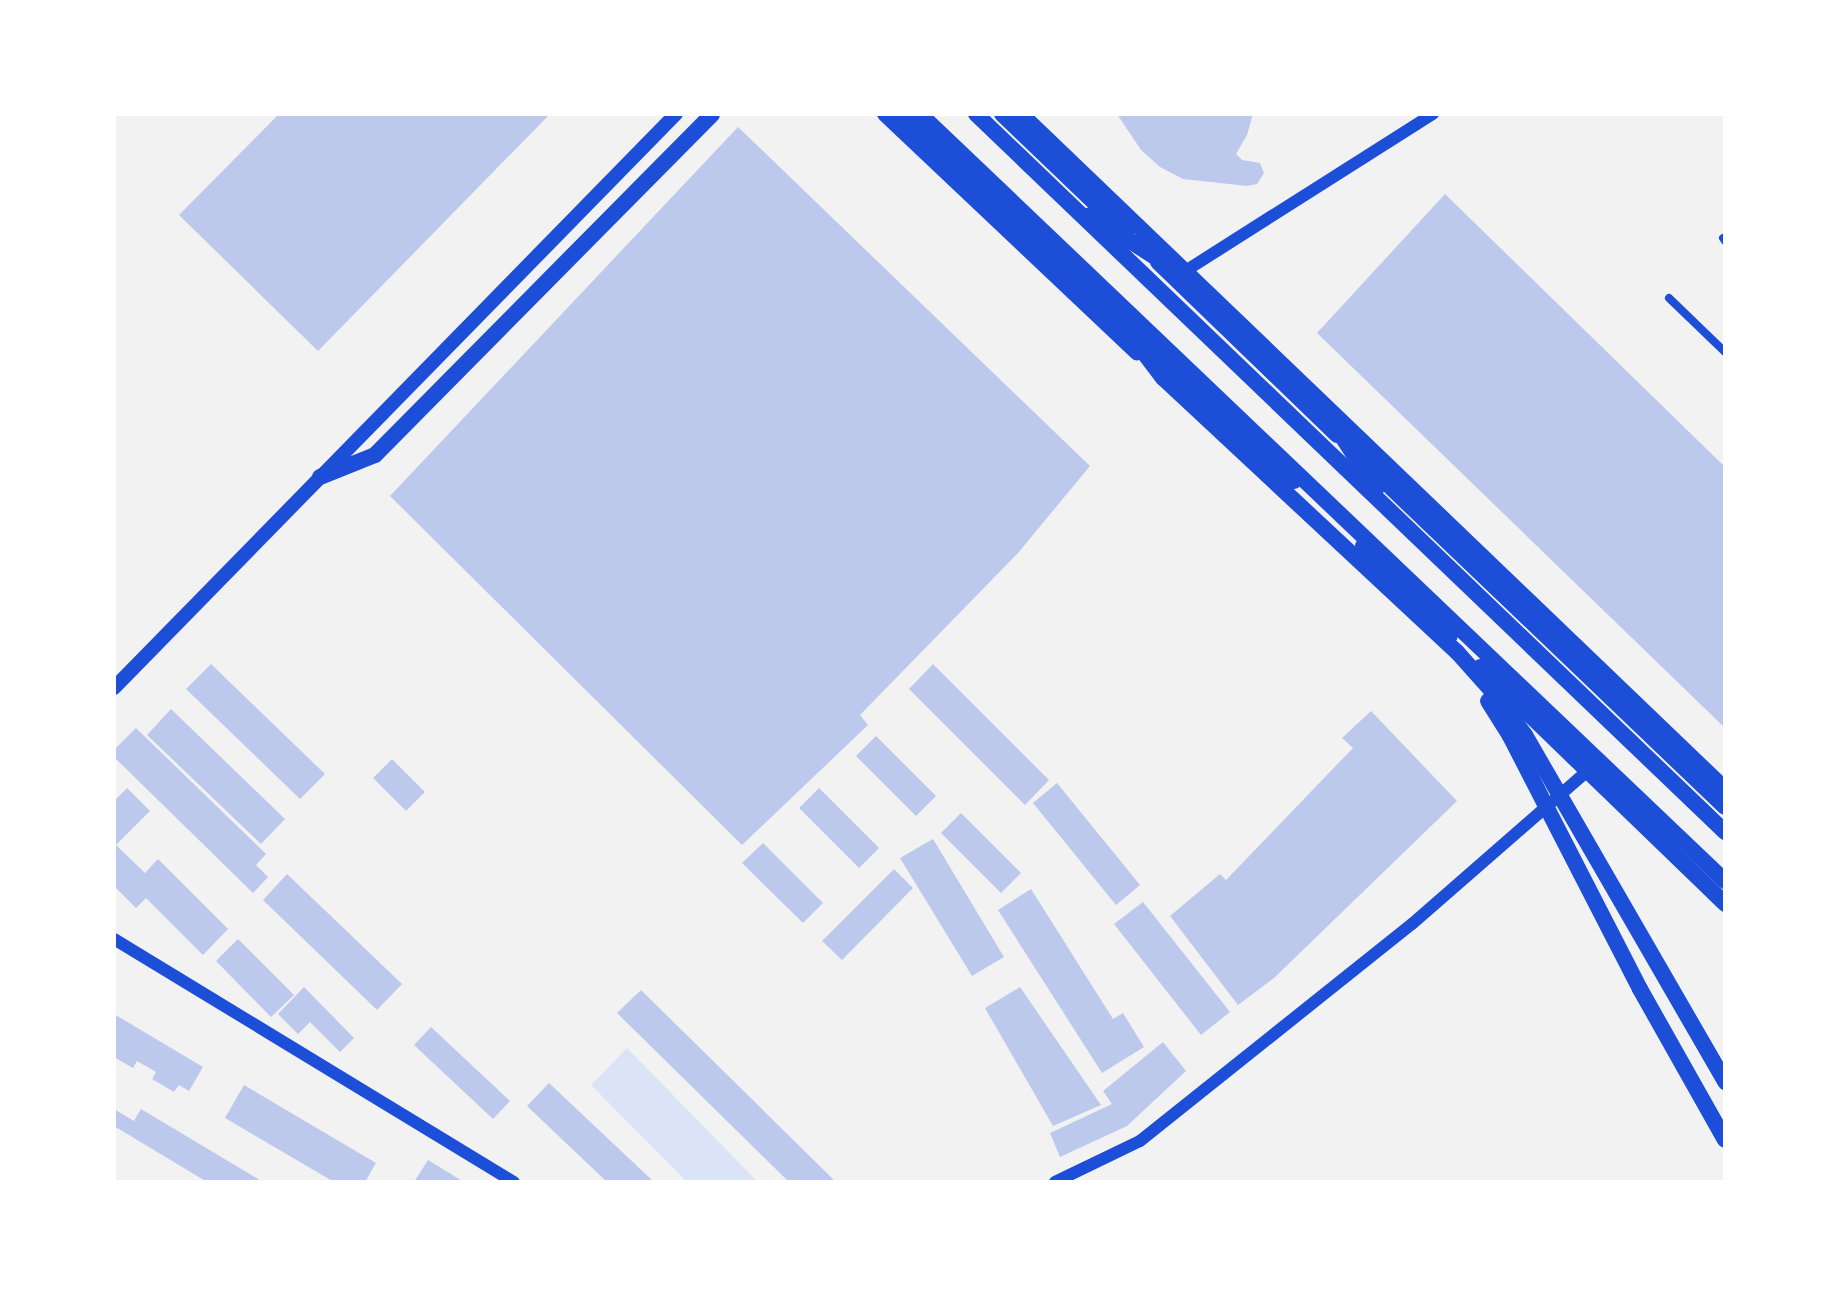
<!DOCTYPE html>
<html>
<head>
<meta charset="utf-8">
<style>
	body { margin:0 }
	#map { position:relative; width:1839px; height:1296px; overflow:hidden; background:#f2f2f2; font-family:Helvetica,sans-serif }
	div>[style] { position:absolute }
	.green>* { inset:0; background:#dbe4f7 }
	.building>* { inset:0; background:#bdc9ec }
	.minor>* { height:8px; margin:-4px; padding:0 4px; transform-origin:4px; border-radius:4px; background:#1d4ed8 }
	.tertiary>* { height:12px; margin:-6px; padding:0 6px; transform-origin:6px; border-radius:6px; background:#1d4ed8 }
	.secondary>* { height:14px; margin:-7px; padding:0 7px; transform-origin:7px; border-radius:7px; background:#1d4ed8 }
	.primary>* { height:16px; margin:-8px; padding:0 8px; transform-origin:8px; border-radius:8px; background:#1d4ed8 }
	.trunk>* { height:16px; margin:-8px; padding:0 8px; transform-origin:8px; border-radius:8px; background:#1d4ed8 }
	span { translate:-50% -50%; white-space:nowrap; text-align:center; line-height:1.15; -webkit-text-stroke:8px #fff; paint-order:stroke }
	.frame { position:absolute; inset:0; border:116px solid #fff; pointer-events:none }
</style>
</head>
<body>
<div id="map">
	<div class="green">
		<div style="clip-path:polygon(627px 1048px,758px 1182px,687px 1182px,591px 1085px)"></div>
	</div>
	<div class="building">
		<div style="clip-path:polygon(279px 114px,550px 114px,318px 351px,179px 215px)"></div>
		<div style="clip-path:polygon(1117px 114px,1253px 114px,1247px 135px,1236px 154px,1242px 160px,1260px 163px,1264px 173px,1257px 184px,1247px 186px,1183px 179px,1160px 167px,1141px 150px)"></div>
		<div style="clip-path:polygon(738px 127px,1090px 466px,1018px 553px,860px 715px,868px 725px,742px 845px,390px 496px)"></div>
		<div style="clip-path:polygon(1445px 194px,1725px 467px,1725px 728px,1317px 333px)"></div>
		<div style="clip-path:polygon(211px 664px,325px 774px,300px 799px,186px 689px)"></div>
		<div style="clip-path:polygon(933px 664px,1049px 780px,1025px 805px,909px 689px)"></div>
		<div style="clip-path:polygon(171px 709px,285px 819px,261px 844px,147px 735px)"></div>
		<div style="clip-path:polygon(1371px 711px,1457px 801px,1274px 978px,1238px 1005px,1170px 916px,1220px 874px,1226px 880px,1353px 748px,1342px 738px)"></div>
		<div style="clip-path:polygon(136px 728px,266px 854px,256px 865px,268px 877px,253px 893px,114px 757px,114px 750px)"></div>
		<div style="clip-path:polygon(876px 736px,936px 796px,916px 816px,856px 756px)"></div>
		<div style="clip-path:polygon(392px 759px,425px 792px,406px 811px,373px 778px)"></div>
		<div style="clip-path:polygon(1057px 783px,1140px 885px,1116px 905px,1033px 803px)"></div>
		<div style="clip-path:polygon(127px 788px,150px 811px,116px 845px,145px 873px,158px 859px,228px 929px,203px 955px,146px 898px,136px 908px,114px 886px,114px 801px)"></div>
		<div style="clip-path:polygon(819px 788px,879px 848px,859px 868px,799px 808px)"></div>
		<div style="clip-path:polygon(961px 813px,1021px 873px,1001px 893px,941px 833px)"></div>
		<div style="clip-path:polygon(933px 839px,1004px 957px,972px 976px,900px 858px)"></div>
		<div style="clip-path:polygon(763px 843px,823px 903px,803px 923px,742px 863px)"></div>
		<div style="clip-path:polygon(894px 869px,913px 888px,842px 960px,822px 941px)"></div>
		<div style="clip-path:polygon(287px 874px,402px 984px,377px 1010px,263px 900px)"></div>
		<div style="clip-path:polygon(1031px 889px,1113px 1019px,1123px 1013px,1144px 1047px,1102px 1073px,998px 910px)"></div>
		<div style="clip-path:polygon(1143px 902px,1230px 1012px,1201px 1035px,1114px 924px)"></div>
		<div style="clip-path:polygon(238px 939px,294px 995px,271px 1017px,216px 961px)"></div>
		<div style="clip-path:polygon(304px 987px,354px 1038px,340px 1052px,310px 1022px,298px 1034px,278px 1014px)"></div>
		<div style="clip-path:polygon(1020px 987px,1101px 1105px,1053px 1126px,985px 1008px)"></div>
		<div style="clip-path:polygon(641px 990px,836px 1182px,789px 1182px,617px 1013px)"></div>
		<div style="clip-path:polygon(114px 1014px,203px 1067px,189px 1091px,179px 1085px,174px 1092px,152px 1079px,156px 1072px,137px 1061px,133px 1068px,114px 1057px)"></div>
		<div style="clip-path:polygon(431px 1027px,510px 1101px,493px 1119px,414px 1045px)"></div>
		<div style="clip-path:polygon(1163px 1042px,1186px 1071px,1127px 1126px,1060px 1157px,1050px 1133px,1112px 1104px,1103px 1091px)"></div>
		<div style="clip-path:polygon(549px 1083px,654px 1182px,607px 1182px,527px 1106px)"></div>
		<div style="clip-path:polygon(244px 1085px,376px 1163px,365px 1182px,334px 1182px,225px 1118px)"></div>
		<div style="clip-path:polygon(114px 1109px,134px 1121px,141px 1109px,263px 1182px,207px 1182px,114px 1126px)"></div>
		<div style="clip-path:polygon(428px 1160px,464px 1182px,414px 1182px)"></div>
	</div>
	<div class="minor">
		<div style="left:1723px;top:238px;width:4px;rotate:56deg"></div>
		<div style="left:1669px;top:298px;width:78px;rotate:44deg"></div>
	</div>
	<div class="tertiary">
		<div style="left:1179px;top:275px;width:301px;rotate:-32.4deg"></div>
		<div style="left:114px;top:939px;width:468px;rotate:31.3deg"></div>
		<div style="left:1055px;top:1182px;width:94px;rotate:-25.8deg"></div>
		<div style="left:1140px;top:1141px;width:348px;rotate:-38.6deg"></div>
		<div style="left:1412px;top:924px;width:231px;rotate:-41.1deg"></div>
	</div>
	<div class="secondary">
		<div style="left:114px;top:688px;width:803px;rotate:-45.61deg"></div>
	</div>
	<div class="primary">
		<div style="left:905px;top:114px;width:535px;rotate:43.33deg"></div>
		<div style="left:1002px;top:114px;width:172px;rotate:43.8deg"></div>
		<div style="left:1158px;top:262px;width:249px;rotate:44deg"></div>
		<div style="left:1359px;top:457px;width:506px;rotate:43.72deg"></div>
		<div style="left:1363px;top:546px;width:125px;rotate:46deg"></div>
		<div style="left:1480px;top:667px;width:341px;rotate:44deg"></div>
	</div>
	<div class="trunk">
		<div style="left:885px;top:114px;width:347px;rotate:43.4deg"></div>
		<div style="left:920px;top:114px;width:1112px;rotate:43.62deg"></div>
		<div style="left:976px;top:114px;width:1038px;rotate:43.79deg"></div>
		<div style="left:1021px;top:114px;width:975px;rotate:43.8deg"></div>
		<div style="left:1090px;top:215px;width:98px;rotate:32.9deg"></div>
		<div style="left:1109px;top:307px;width:89px;rotate:52.7deg"></div>
		<div style="left:1163px;top:378px;width:402px;rotate:43deg"></div>
		<div style="left:1457px;top:652px;width:62px;rotate:48.3deg"></div>
		<div style="left:1498px;top:698px;width:46px;rotate:53.9deg"></div>
		<div style="left:1525px;top:735px;width:401px;rotate:60deg"></div>
		<div style="left:1330px;top:418px;width:85px;rotate:57.1deg"></div>
		<div style="left:320px;top:477px;width:59px;rotate:-21.8deg"></div>
		<div style="left:375px;top:455px;width:479px;rotate:-45.3deg"></div>
		<div style="left:1488px;top:701px;width:41px;rotate:57.8deg"></div>
		<div style="left:1510px;top:736px;width:284px;rotate:62.8deg"></div>
		<div style="left:1640px;top:989px;width:173px;rotate:60.6deg"></div>
	</div>
	<div class="frame"></div>
</div>
</body>
</html>
